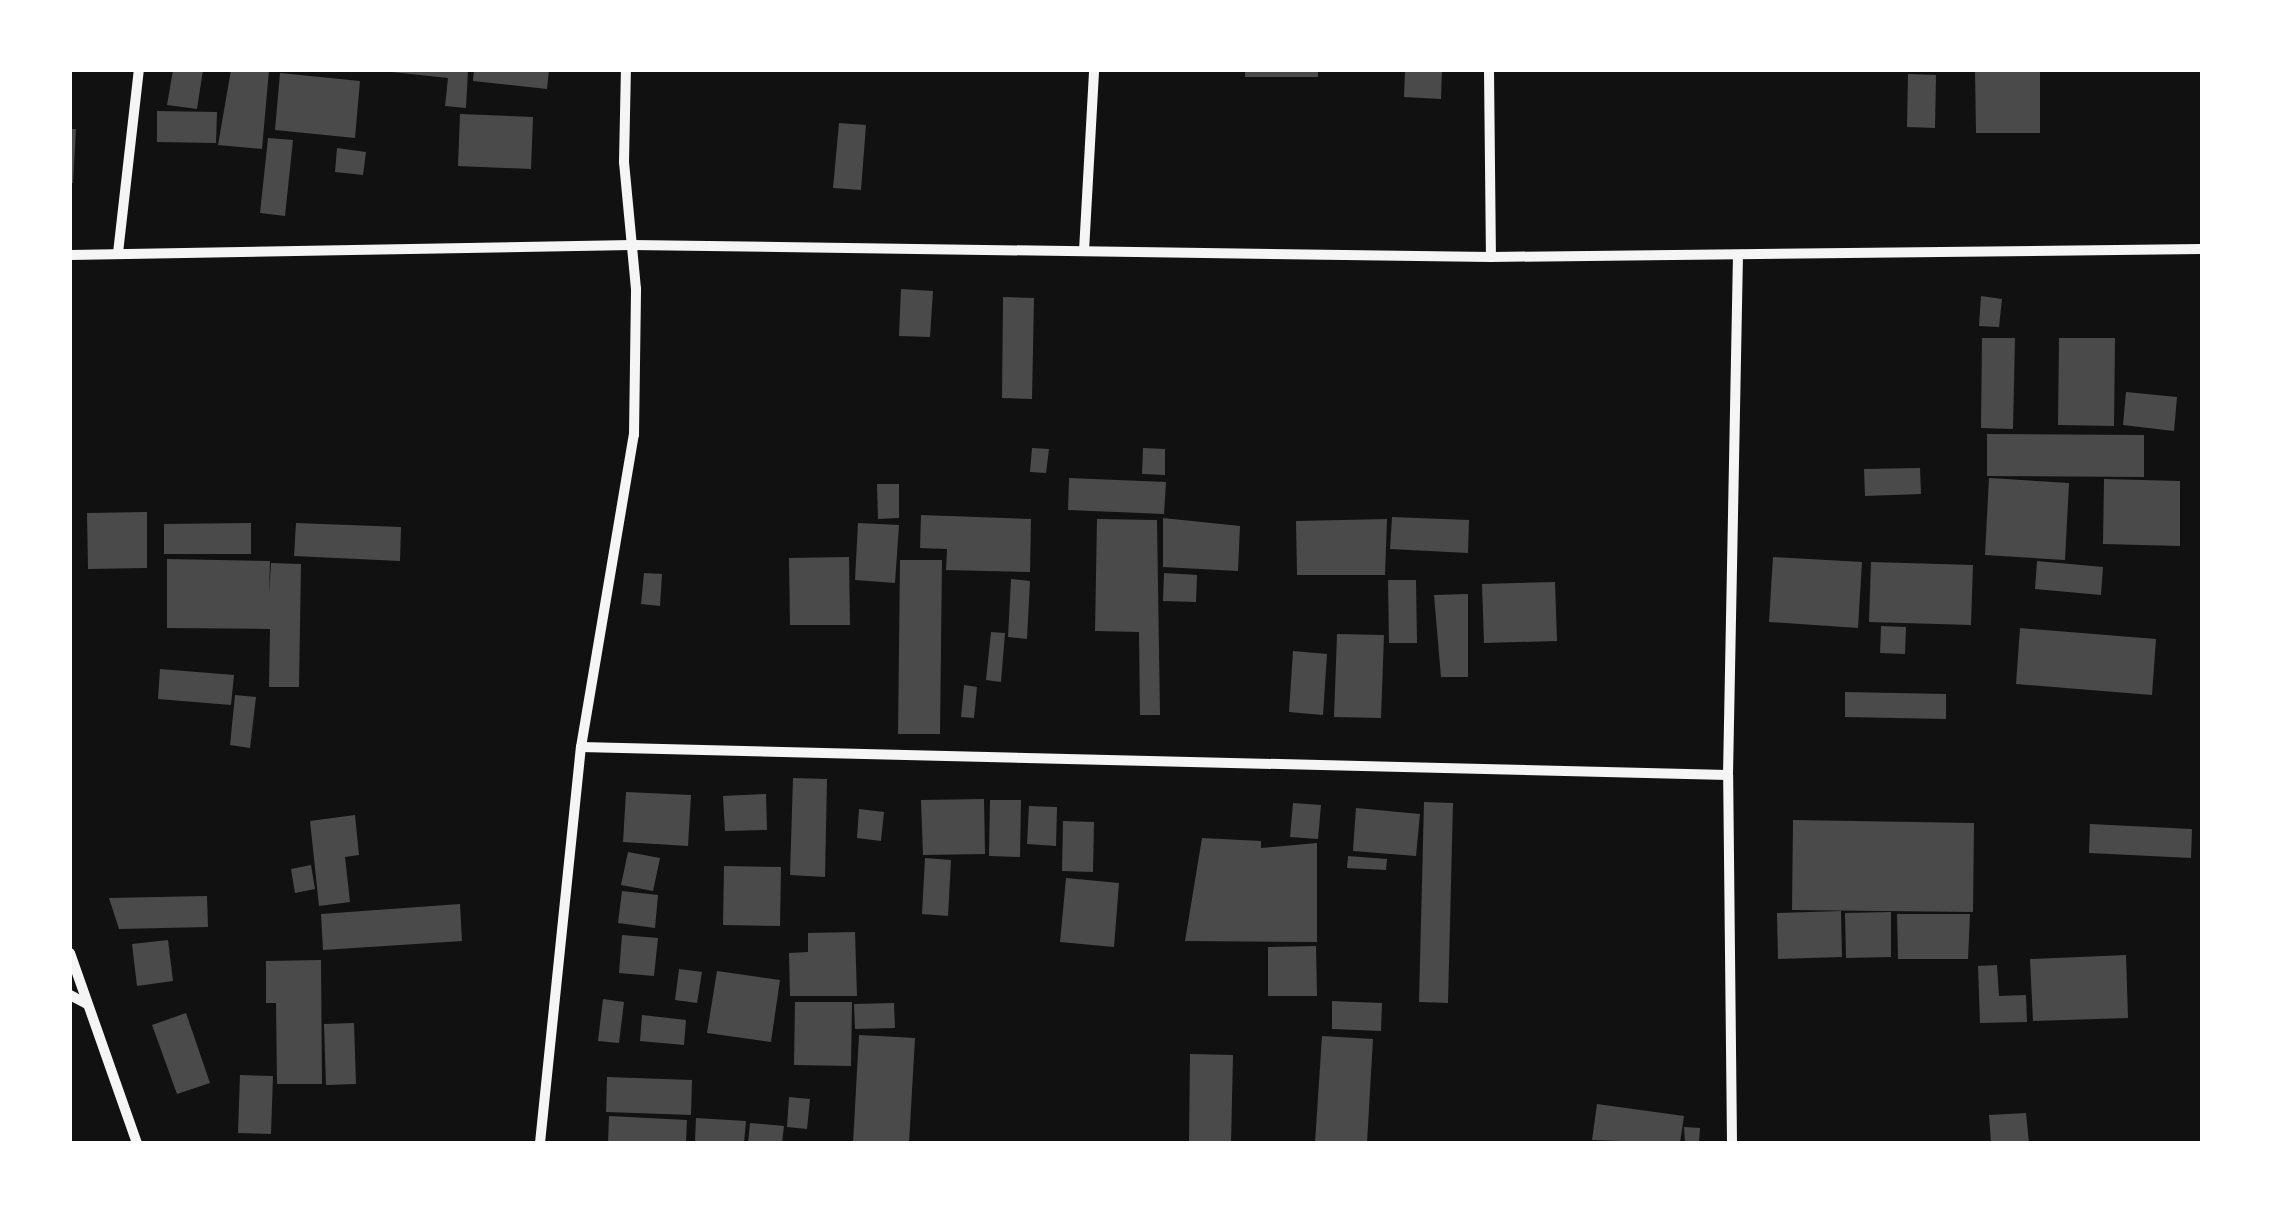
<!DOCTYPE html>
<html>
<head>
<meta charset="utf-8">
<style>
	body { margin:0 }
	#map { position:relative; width:2272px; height:1213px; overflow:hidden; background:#111; font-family:Montserrat,sans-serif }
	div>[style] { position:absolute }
	.building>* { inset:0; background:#4a4a4a }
	.minor>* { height:10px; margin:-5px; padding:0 5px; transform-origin:5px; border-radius:5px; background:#f5f5f5 }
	span { translate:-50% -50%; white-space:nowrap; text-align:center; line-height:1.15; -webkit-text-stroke:8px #fff; paint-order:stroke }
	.frame { position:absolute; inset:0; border:72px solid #fff; pointer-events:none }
</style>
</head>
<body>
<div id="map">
	<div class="building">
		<div style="clip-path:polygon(173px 70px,203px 70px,197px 109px,167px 105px)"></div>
		<div style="clip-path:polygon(231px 70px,269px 70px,262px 149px,218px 145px)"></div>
		<div style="clip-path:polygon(373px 70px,468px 70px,466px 108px,445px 106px,448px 78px)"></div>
		<div style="clip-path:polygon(474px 70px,549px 70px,547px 89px,473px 81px)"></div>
		<div style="clip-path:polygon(1245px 70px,1318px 70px,1318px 77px,1245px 77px)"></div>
		<div style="clip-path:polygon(1405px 70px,1442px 70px,1441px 99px,1404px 97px)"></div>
		<div style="clip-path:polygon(1975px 70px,2040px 70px,2040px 133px,1976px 133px)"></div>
		<div style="clip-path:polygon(280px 73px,360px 81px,355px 138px,275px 130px)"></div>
		<div style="clip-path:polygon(1908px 74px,1936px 75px,1935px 128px,1907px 127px)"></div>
		<div style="clip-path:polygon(157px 111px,217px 112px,216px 143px,157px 142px)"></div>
		<div style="clip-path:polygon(460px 114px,533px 117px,531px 169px,458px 166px)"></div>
		<div style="clip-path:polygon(839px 123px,866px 125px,861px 190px,833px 188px)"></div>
		<div style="clip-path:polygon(70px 129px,76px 129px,73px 183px,70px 183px)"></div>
		<div style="clip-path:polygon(268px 138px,293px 140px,285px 216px,260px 213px)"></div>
		<div style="clip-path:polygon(337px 148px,366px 152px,363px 175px,335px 172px)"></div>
		<div style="clip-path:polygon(901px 289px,933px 291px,930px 337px,899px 336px)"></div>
		<div style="clip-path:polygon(1981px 296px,2002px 299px,1999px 327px,1979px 326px)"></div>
		<div style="clip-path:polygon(1003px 297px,1034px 298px,1032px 399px,1002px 398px)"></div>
		<div style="clip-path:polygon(1982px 338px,2015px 338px,2013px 429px,1981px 428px)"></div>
		<div style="clip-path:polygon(2059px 338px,2115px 338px,2114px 426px,2058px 425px)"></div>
		<div style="clip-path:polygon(2126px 392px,2177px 397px,2174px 431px,2123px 425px)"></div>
		<div style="clip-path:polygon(1987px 434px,2144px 435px,2144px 477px,1987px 476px)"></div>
		<div style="clip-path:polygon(1032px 448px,1049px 449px,1046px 473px,1030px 472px)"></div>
		<div style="clip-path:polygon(1143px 448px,1165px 449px,1165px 475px,1142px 474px)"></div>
		<div style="clip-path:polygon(1920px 468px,1921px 494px,1865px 496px,1864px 469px)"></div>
		<div style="clip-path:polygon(1069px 478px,1166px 482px,1164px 514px,1068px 510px)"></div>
		<div style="clip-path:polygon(1989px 478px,2069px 483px,2065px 560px,1985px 555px)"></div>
		<div style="clip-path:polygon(2104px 479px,2180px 481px,2180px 546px,2103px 544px)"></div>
		<div style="clip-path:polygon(877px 484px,899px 484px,899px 518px,878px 519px)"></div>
		<div style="clip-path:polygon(147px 512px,147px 568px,88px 569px,87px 513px)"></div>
		<div style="clip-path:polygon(921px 515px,1031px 519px,1030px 572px,946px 570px,947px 549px,920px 548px)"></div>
		<div style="clip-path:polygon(1392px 517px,1469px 520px,1468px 553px,1390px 549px)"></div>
		<div style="clip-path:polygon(1163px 518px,1240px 526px,1238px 571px,1163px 567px)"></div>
		<div style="clip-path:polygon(1097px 519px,1157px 520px,1160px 715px,1140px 715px,1139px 632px,1095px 631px)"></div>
		<div style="clip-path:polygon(1387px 519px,1385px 575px,1297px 575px,1296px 521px)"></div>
		<div style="clip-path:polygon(251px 523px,251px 554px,164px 554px,164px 524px)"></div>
		<div style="clip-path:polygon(296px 523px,401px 527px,400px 561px,294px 556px)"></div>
		<div style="clip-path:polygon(858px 523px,899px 525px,895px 583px,855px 580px)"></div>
		<div style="clip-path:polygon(849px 557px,850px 625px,790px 625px,789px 558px)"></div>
		<div style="clip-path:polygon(1773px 557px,1862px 562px,1858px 628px,1769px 622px)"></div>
		<div style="clip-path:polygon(167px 559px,270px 561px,269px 595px,271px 563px,301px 564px,299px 687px,269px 687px,270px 629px,167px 628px)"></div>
		<div style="clip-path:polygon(900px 560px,942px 560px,940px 734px,898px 734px)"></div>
		<div style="clip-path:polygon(2037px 561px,2103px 567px,2101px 595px,2035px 589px)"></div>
		<div style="clip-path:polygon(1871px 562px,1973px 565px,1971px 625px,1869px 622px)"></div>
		<div style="clip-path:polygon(644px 573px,662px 574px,660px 606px,641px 604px)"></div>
		<div style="clip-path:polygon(1164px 573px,1197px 575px,1196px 602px,1163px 601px)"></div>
		<div style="clip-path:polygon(1011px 579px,1030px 581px,1027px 639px,1008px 637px)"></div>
		<div style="clip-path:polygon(1388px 580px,1416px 580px,1417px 643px,1389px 643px)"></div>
		<div style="clip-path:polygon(1555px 582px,1557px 641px,1484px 643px,1482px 584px)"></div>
		<div style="clip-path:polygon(1468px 594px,1468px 677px,1441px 677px,1434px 595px)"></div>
		<div style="clip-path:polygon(1881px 626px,1906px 627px,1905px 654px,1880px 653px)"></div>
		<div style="clip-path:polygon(2020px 628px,2156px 639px,2152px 695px,2016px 684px)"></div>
		<div style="clip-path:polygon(991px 632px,1005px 633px,1001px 682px,986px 680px)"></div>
		<div style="clip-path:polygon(1337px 634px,1384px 635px,1381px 718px,1334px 717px)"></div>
		<div style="clip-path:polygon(1293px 651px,1327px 654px,1323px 715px,1289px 712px)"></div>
		<div style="clip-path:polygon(160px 669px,234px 675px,231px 705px,158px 699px)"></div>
		<div style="clip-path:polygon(964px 685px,977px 687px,974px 718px,961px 717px)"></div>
		<div style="clip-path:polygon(1845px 692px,1946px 694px,1946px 719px,1845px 717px)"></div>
		<div style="clip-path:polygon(235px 695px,256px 697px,250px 748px,230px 745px)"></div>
		<div style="clip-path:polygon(793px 778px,827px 779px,825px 877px,790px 875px)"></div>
		<div style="clip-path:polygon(626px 792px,691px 795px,688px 846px,623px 842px)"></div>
		<div style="clip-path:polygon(766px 794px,767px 830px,725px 831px,723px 796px)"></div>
		<div style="clip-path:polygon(984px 799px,985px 854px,923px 855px,921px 800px)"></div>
		<div style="clip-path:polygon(990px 800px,1021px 800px,1020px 857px,989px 856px)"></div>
		<div style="clip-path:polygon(1424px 802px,1453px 803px,1448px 1003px,1419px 1002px)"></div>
		<div style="clip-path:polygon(1293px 803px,1321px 805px,1318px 839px,1290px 837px)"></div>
		<div style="clip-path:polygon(1029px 806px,1057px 807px,1056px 846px,1027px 844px)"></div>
		<div style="clip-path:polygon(1356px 808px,1420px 814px,1416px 856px,1353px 851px)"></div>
		<div style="clip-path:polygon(859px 809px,884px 812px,881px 841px,857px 838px)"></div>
		<div style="clip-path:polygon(355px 815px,359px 855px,345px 857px,350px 902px,319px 906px,310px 821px)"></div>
		<div style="clip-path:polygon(1793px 820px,1974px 823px,1973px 912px,1792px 910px)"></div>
		<div style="clip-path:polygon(1063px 821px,1094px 822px,1093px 872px,1062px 871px)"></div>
		<div style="clip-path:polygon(2090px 824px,2192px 829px,2191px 858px,2089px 853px)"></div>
		<div style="clip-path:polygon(1202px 838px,1261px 841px,1261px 848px,1317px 843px,1317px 942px,1185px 941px)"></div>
		<div style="clip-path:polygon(628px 852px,660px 858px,653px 891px,621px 885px)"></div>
		<div style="clip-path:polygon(1348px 856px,1387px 859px,1386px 870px,1347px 868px)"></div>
		<div style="clip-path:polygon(925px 858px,951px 860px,948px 916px,922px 914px)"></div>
		<div style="clip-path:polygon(311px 865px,315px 889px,295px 893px,291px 869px)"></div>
		<div style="clip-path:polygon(724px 866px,781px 867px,780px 926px,723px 925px)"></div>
		<div style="clip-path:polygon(1066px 878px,1119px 883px,1114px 947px,1060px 942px)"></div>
		<div style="clip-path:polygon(622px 891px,658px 895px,655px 928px,618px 923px)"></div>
		<div style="clip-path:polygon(207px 896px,208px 927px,119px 929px,109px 898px)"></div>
		<div style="clip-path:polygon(460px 904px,462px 941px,323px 950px,321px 914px)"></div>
		<div style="clip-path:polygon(1841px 911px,1842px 957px,1778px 959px,1777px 913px)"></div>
		<div style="clip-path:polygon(1891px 912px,1891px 957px,1846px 958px,1845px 913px)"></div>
		<div style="clip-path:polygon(1897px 914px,1970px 914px,1968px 959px,1898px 959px)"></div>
		<div style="clip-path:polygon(855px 932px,857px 996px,790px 996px,789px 953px,808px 952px,808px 933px)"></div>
		<div style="clip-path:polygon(622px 935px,658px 938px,654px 976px,619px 973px)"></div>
		<div style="clip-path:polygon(168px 940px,173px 981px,137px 986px,132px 944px)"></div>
		<div style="clip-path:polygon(1316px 946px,1317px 996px,1268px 996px,1268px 947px)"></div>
		<div style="clip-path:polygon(2126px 955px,2128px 1018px,2033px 1021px,2030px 959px)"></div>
		<div style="clip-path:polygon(321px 960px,322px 1084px,277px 1084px,276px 1003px,266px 1003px,266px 961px)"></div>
		<div style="clip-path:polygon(1997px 965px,1999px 996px,2026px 995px,2027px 1022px,1980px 1023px,1978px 966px)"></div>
		<div style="clip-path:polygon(679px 969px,702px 972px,697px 1003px,675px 1000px)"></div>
		<div style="clip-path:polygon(717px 971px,780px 980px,771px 1042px,707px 1033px)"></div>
		<div style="clip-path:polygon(603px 999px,624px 1002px,619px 1043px,598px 1041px)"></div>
		<div style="clip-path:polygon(1332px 1001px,1382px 1003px,1381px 1031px,1332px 1029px)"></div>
		<div style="clip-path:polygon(795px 1002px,852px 1002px,851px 1066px,794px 1065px)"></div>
		<div style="clip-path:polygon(894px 1003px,895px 1028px,855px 1029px,854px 1004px)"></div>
		<div style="clip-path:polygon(186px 1013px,210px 1083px,177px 1094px,152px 1025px)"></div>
		<div style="clip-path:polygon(642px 1015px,686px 1020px,684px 1045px,640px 1041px)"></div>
		<div style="clip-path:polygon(354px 1023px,356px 1084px,326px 1085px,324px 1024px)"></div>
		<div style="clip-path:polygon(859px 1035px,915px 1038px,909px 1143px,853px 1143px)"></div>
		<div style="clip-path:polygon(1322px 1036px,1373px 1039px,1367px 1143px,1315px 1143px)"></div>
		<div style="clip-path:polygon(1190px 1054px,1233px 1055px,1231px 1143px,1189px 1143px)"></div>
		<div style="clip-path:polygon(240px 1075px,273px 1076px,271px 1134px,238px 1133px)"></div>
		<div style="clip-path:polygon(607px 1077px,692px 1080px,691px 1115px,606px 1112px)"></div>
		<div style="clip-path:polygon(789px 1097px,810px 1099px,807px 1129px,787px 1127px)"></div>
		<div style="clip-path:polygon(1597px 1104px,1684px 1116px,1680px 1143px,1592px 1140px)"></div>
		<div style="clip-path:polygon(2026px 1113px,2029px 1143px,1991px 1143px,1989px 1115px)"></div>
		<div style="clip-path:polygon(609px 1116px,687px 1120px,686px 1143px,608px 1143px)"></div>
		<div style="clip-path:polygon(696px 1118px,746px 1121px,744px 1143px,695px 1141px)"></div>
		<div style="clip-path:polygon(750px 1123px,784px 1126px,782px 1143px,748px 1143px)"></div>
		<div style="clip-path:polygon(1684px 1127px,1700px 1128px,1699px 1143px,1685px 1143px)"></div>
	</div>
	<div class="minor">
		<div style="left:1489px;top:70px;width:187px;rotate:89.4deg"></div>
		<div style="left:1084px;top:251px;width:181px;rotate:-86.8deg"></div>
		<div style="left:118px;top:253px;width:184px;rotate:-83.5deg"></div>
		<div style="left:70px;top:255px;width:562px;rotate:-1.02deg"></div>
		<div style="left:632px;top:245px;width:859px;rotate:0.8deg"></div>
		<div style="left:1491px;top:257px;width:711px;rotate:-0.64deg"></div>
		<div style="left:581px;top:747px;width:1147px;rotate:1.4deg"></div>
		<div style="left:70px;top:953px;width:201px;rotate:70.6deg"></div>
		<div style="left:70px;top:995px;width:19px;rotate:28deg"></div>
		<div style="left:540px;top:1143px;width:398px;rotate:-84.1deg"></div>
		<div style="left:581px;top:747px;width:316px;rotate:-80.4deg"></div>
		<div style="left:634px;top:435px;width:146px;rotate:-89.2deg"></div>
		<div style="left:636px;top:289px;width:128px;rotate:-95.4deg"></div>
		<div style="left:624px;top:162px;width:92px;rotate:-88.8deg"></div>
		<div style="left:1732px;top:1143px;width:368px;rotate:-90.6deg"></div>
		<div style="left:1728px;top:775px;width:520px;rotate:-88.9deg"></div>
	</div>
	<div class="frame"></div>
</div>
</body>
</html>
